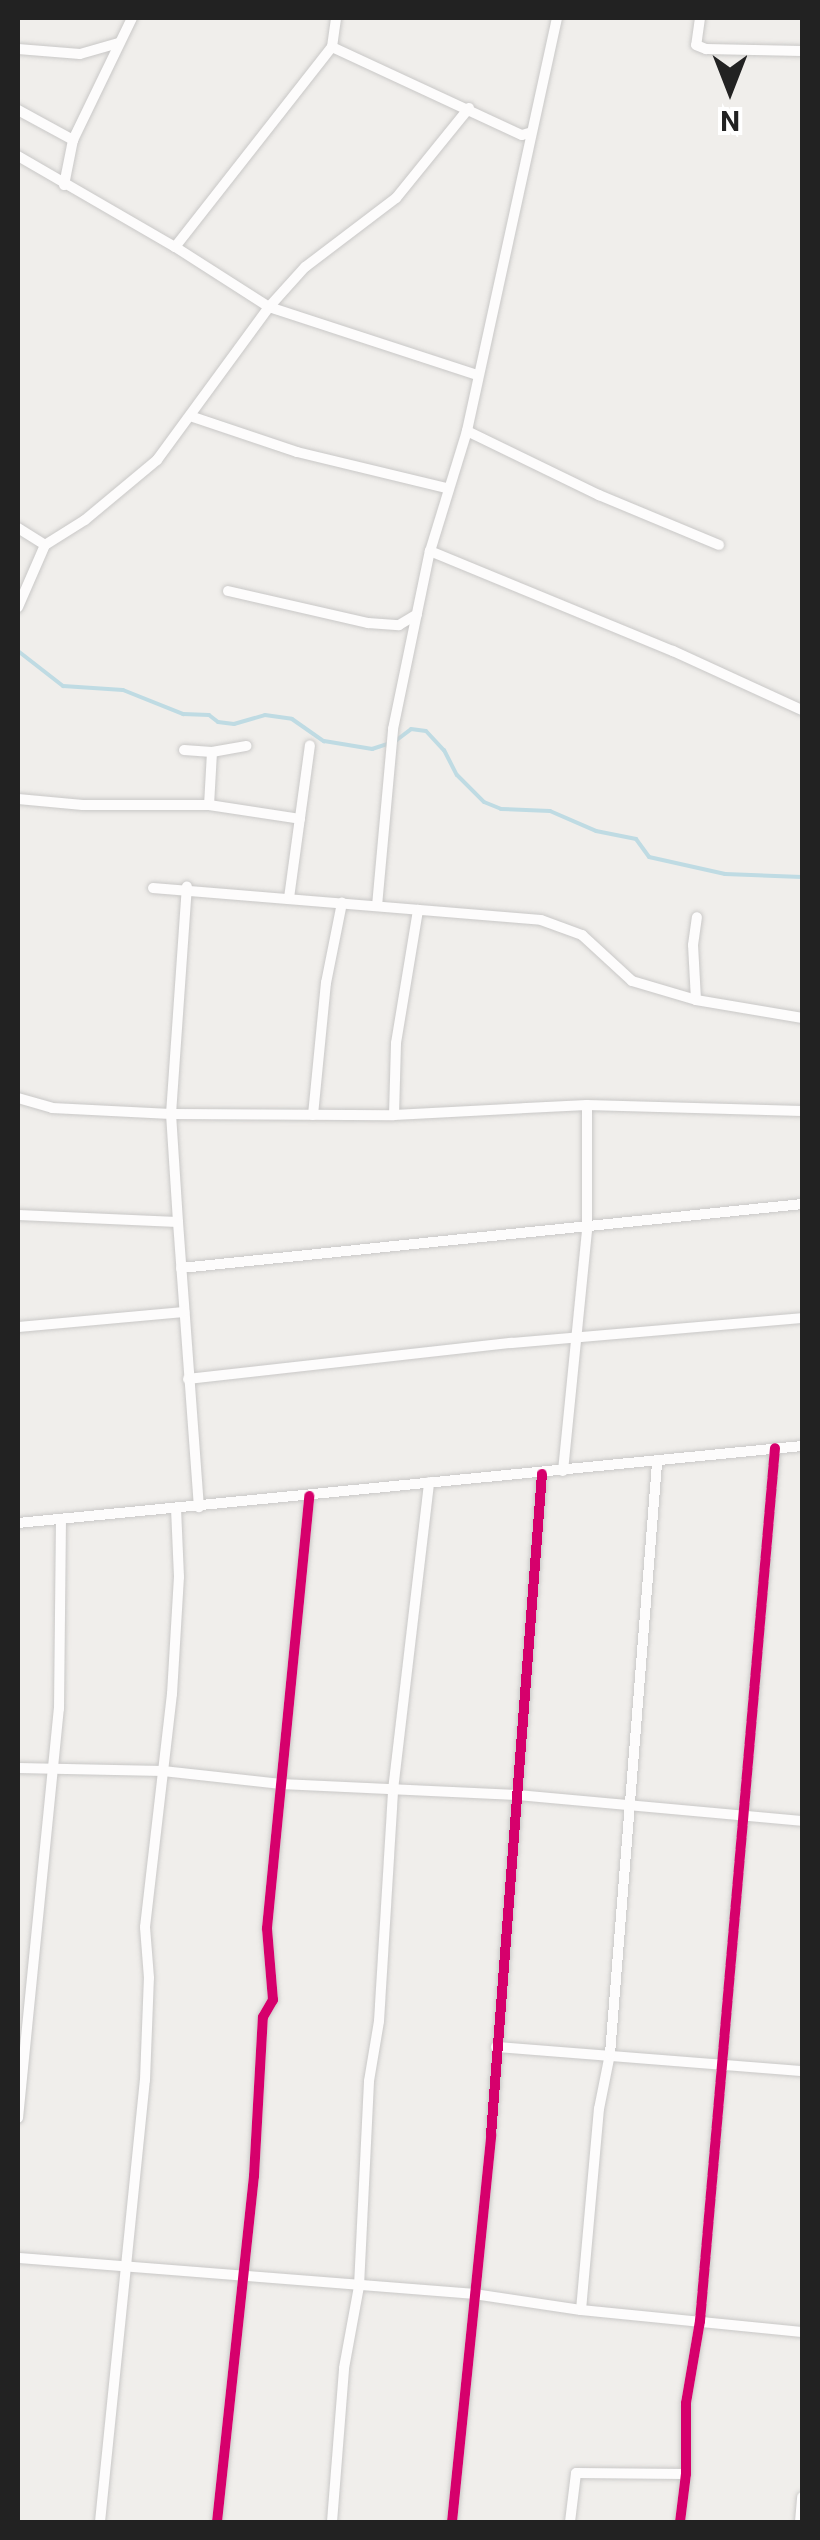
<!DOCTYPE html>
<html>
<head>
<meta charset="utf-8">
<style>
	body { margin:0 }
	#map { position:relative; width:820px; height:2540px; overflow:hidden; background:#f0eeeb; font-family:Roboto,sans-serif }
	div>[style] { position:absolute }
	.stream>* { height:4px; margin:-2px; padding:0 2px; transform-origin:2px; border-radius:2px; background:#bfdbe3 }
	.roads { filter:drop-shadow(0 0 2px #c9c8c7) drop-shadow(0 0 2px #c9c8c7) }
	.minor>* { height:10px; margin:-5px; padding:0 5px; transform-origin:5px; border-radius:5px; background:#fdfcfc }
	.cycleway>* { height:10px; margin:-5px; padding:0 5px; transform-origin:5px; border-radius:5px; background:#d6006c }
	span { translate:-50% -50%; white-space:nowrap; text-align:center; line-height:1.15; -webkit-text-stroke:8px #fff; paint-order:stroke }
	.frame { position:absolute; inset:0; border:20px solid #222; pointer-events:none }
	.north { position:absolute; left:680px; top:40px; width:100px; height:100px; -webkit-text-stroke:8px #fff; paint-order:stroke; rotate:180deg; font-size:28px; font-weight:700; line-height:40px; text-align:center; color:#222 }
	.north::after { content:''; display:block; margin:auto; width:35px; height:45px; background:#222; clip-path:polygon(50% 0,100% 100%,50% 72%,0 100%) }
</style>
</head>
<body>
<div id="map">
	<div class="stream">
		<div style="left:18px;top:651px;width:57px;rotate:37.9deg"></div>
		<div style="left:63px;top:686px;width:60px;rotate:3.8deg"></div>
		<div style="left:123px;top:690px;width:65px;rotate:21.8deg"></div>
		<div style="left:183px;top:714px;width:26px;rotate:2deg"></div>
		<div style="left:209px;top:715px;width:11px;rotate:38deg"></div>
		<div style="left:218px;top:722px;width:16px;rotate:7deg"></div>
		<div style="left:234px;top:724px;width:32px;rotate:-16deg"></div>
		<div style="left:265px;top:715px;width:27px;rotate:8deg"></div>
		<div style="left:292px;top:719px;width:39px;rotate:35deg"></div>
		<div style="left:324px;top:741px;width:49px;rotate:9.5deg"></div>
		<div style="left:372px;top:749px;width:23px;rotate:-18deg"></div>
		<div style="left:394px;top:742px;width:21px;rotate:-37deg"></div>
		<div style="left:411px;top:729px;width:15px;rotate:8deg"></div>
		<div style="left:426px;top:731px;width:26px;rotate:47deg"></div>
		<div style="left:444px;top:750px;width:28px;rotate:63deg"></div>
		<div style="left:457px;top:775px;width:38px;rotate:45deg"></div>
		<div style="left:484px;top:802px;width:18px;rotate:22deg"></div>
		<div style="left:501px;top:809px;width:49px;rotate:2.3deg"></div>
		<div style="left:550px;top:811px;width:50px;rotate:23.5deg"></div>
		<div style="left:596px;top:831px;width:41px;rotate:11.3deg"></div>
		<div style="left:636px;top:839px;width:22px;rotate:54deg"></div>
		<div style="left:649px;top:857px;width:78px;rotate:12.6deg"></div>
		<div style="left:725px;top:874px;width:77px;rotate:2.2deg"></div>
	</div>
	<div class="roads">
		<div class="minor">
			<div style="left:557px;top:18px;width:423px;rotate:102.3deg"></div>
			<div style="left:467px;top:431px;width:126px;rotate:107.1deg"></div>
			<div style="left:430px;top:551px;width:263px;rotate:22.4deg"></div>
			<div style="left:673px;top:651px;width:142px;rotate:24.6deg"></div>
			<div style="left:700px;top:18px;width:27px;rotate:98deg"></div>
			<div style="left:696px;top:45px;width:11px;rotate:22deg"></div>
			<div style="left:706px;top:49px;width:96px;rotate:1.2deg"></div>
			<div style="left:332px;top:47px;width:209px;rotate:24.9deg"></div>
			<div style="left:522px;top:135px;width:7px;rotate:-16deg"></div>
			<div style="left:18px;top:49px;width:62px;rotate:4.6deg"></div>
			<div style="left:80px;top:54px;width:40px;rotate:-16deg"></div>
			<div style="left:469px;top:108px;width:116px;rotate:129deg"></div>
			<div style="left:396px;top:198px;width:114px;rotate:142.8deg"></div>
			<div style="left:305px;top:267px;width:54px;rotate:132deg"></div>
			<div style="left:269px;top:307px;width:219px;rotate:18.1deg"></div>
			<div style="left:18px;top:110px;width:63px;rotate:28.6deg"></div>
			<div style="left:18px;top:156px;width:181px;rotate:30.1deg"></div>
			<div style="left:175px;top:247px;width:254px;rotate:-51.9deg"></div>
			<div style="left:332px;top:47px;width:29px;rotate:-82deg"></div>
			<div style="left:64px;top:185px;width:46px;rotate:-78.7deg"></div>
			<div style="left:73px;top:140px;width:136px;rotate:-64.2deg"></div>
			<div style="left:190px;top:416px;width:113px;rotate:18.6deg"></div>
			<div style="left:297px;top:452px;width:153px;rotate:13.6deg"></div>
			<div style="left:467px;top:431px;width:147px;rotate:25.9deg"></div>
			<div style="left:599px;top:495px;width:130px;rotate:22.6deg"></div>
			<div style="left:18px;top:528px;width:32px;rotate:32deg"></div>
			<div style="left:45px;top:545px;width:68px;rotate:113.5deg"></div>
			<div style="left:45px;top:545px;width:47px;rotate:-32deg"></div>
			<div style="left:85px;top:520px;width:94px;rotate:-39.8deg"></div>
			<div style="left:157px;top:460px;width:190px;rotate:-53.8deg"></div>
			<div style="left:269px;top:307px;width:112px;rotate:-147.4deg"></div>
			<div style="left:228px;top:591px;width:144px;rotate:12.9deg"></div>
			<div style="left:368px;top:623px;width:31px;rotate:4deg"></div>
			<div style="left:399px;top:625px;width:21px;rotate:-31deg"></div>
			<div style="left:184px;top:750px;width:28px;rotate:4deg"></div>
			<div style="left:212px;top:752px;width:53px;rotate:93.2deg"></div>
			<div style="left:212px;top:752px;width:35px;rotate:-10deg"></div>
			<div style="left:18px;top:799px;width:65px;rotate:5.3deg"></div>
			<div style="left:83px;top:805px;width:126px"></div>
			<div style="left:209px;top:805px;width:92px;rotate:8.7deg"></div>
			<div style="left:153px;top:888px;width:389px;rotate:4.7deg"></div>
			<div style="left:541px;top:920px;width:44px;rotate:20.1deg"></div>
			<div style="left:582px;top:935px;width:68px;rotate:42.6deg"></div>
			<div style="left:632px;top:981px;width:67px;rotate:16.5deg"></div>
			<div style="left:696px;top:1000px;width:108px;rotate:9.6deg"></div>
			<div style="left:289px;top:898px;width:154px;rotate:-82.2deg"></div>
			<div style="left:377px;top:906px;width:178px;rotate:-84.8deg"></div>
			<div style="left:393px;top:729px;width:182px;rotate:-78.3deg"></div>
			<div style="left:696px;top:1000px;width:55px;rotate:-93.1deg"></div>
			<div style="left:693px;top:945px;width:28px;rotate:-82deg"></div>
			<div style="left:18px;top:1098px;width:35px;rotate:16deg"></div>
			<div style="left:52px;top:1108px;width:119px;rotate:2.9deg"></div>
			<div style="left:171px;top:1114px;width:223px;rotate:0.3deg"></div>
			<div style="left:394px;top:1115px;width:193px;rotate:-3deg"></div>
			<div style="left:587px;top:1105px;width:215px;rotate:1.6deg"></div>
			<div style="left:313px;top:1115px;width:133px;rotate:-84.4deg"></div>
			<div style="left:326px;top:983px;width:82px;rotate:-78.7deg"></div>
			<div style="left:394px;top:1115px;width:72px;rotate:-88.4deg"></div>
			<div style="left:396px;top:1043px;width:135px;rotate:-80.6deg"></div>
			<div style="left:18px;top:1215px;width:160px;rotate:2.5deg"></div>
			<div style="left:178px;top:1222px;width:286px;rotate:85.8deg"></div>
			<div style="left:178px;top:1222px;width:108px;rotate:-93.7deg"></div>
			<div style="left:171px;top:1114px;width:228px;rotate:-86deg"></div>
			<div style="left:181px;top:1268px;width:624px;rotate:-5.88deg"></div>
			<div style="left:18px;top:1327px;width:167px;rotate:-5.2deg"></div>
			<div style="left:188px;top:1379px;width:325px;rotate:-6.4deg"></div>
			<div style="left:511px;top:1343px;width:292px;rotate:-4.9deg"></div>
			<div style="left:563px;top:1471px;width:243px;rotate:-84.3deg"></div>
			<div style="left:587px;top:1229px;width:124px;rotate:-90deg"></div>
			<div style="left:18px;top:1523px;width:788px;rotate:-5.61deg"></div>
			<div style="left:18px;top:1768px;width:145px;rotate:1.2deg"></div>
			<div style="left:163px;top:1771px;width:119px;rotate:6.3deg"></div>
			<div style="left:281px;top:1784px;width:236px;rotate:2.7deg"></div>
			<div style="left:517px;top:1795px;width:286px;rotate:5.2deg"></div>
			<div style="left:496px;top:2047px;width:307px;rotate:4.5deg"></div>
			<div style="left:18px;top:2118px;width:411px;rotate:-84.3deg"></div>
			<div style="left:59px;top:1709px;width:190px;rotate:-89.4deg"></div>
			<div style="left:18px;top:2258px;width:457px;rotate:4.5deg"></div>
			<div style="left:474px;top:2294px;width:108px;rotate:8.5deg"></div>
			<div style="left:581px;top:2310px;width:222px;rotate:5.7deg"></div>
			<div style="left:581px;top:2310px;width:202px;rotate:-84.9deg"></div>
			<div style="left:599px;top:2109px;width:56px;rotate:-78.7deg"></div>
			<div style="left:610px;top:2054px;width:593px;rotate:-85.45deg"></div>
			<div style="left:100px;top:2522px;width:444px;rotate:-84.2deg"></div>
			<div style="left:145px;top:2080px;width:102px;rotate:-87.8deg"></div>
			<div style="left:149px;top:1978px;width:51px;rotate:-94.5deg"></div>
			<div style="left:145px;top:1927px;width:235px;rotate:-83.4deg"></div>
			<div style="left:172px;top:1694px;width:117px;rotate:-86.6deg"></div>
			<div style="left:179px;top:1577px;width:68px;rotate:-92.5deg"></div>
			<div style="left:217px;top:2522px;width:348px;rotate:-83.9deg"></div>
			<div style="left:254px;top:2176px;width:159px;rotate:-86.8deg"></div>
			<div style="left:263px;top:2017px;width:20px;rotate:-60deg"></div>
			<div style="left:273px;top:2000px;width:72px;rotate:-94.8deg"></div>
			<div style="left:267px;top:1928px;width:434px;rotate:-84.4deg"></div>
			<div style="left:332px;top:2522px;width:154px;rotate:-85.5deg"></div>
			<div style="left:344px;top:2368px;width:83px;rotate:-79.6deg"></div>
			<div style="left:359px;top:2286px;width:205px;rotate:-87.2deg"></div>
			<div style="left:369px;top:2081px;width:61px;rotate:-80.5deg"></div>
			<div style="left:379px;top:2021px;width:231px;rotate:-86.5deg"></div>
			<div style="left:393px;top:1790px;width:310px;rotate:-83.3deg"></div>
			<div style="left:452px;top:2522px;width:389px;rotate:-84.2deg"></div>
			<div style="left:491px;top:2135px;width:663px;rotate:-85.59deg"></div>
			<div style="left:570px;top:2522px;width:49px;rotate:-83deg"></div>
			<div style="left:576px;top:2473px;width:110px;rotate:0.5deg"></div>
			<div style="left:680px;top:2522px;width:48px;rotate:-82.9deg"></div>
			<div style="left:686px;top:2474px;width:71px;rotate:-90deg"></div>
			<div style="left:686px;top:2403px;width:83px;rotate:-80.3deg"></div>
			<div style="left:700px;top:2321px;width:876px;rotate:-85.09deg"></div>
			<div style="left:800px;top:2522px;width:25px;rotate:-85deg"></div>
		</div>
	</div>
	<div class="cycleway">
		<div style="left:217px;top:2522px;width:348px;rotate:-83.9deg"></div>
		<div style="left:254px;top:2176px;width:159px;rotate:-86.8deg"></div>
		<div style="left:263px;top:2017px;width:20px;rotate:-60deg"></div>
		<div style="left:273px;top:2000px;width:72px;rotate:-94.8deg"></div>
		<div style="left:267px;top:1928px;width:434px;rotate:-84.4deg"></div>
		<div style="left:452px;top:2522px;width:389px;rotate:-84.2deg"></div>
		<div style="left:491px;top:2135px;width:663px;rotate:-85.59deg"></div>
		<div style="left:680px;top:2522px;width:48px;rotate:-82.9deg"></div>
		<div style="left:686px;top:2474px;width:71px;rotate:-90deg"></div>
		<div style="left:686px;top:2403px;width:83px;rotate:-80.3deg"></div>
		<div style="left:700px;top:2321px;width:876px;rotate:-85.09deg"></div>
	</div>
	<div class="frame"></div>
	<div class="north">N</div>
</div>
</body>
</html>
